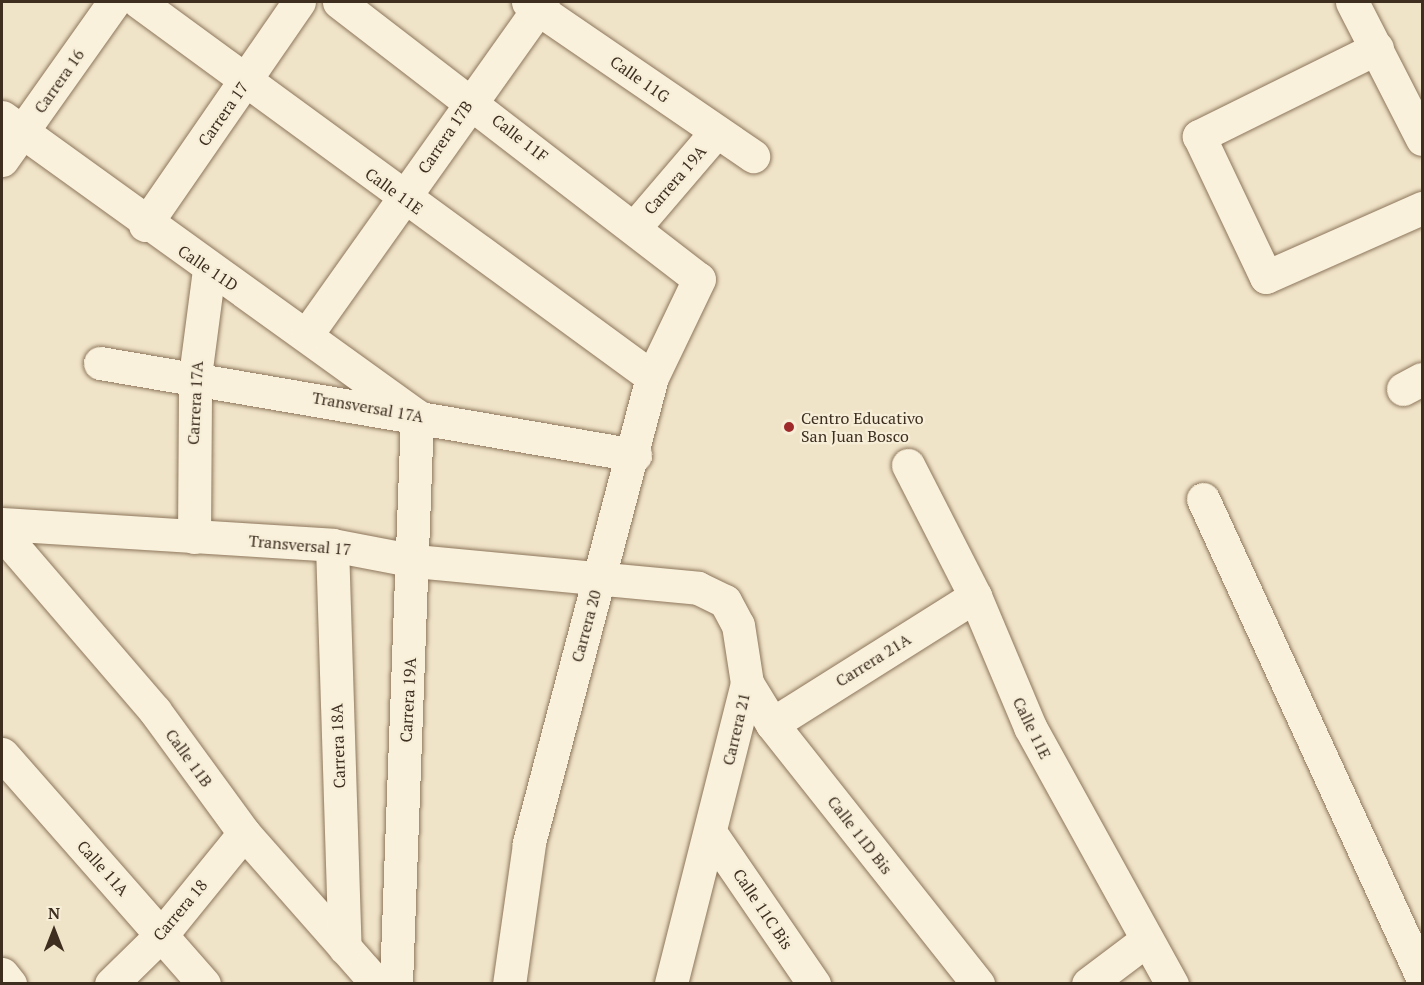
<!DOCTYPE html>
<html>
<head>
<meta charset="utf-8">
<style>
	body { margin:0 }
	#map { position:relative; width:1424px; height:985px; overflow:hidden; background:#f0e4c8; font-family:"PT Serif",serif }
	div>[style] { position:absolute }
	.roads { filter:drop-shadow(0 0 2px #8d765c) drop-shadow(0 0 2px #8d765c) }
	.minor>* { height:33px; margin:-16.5px; padding:0 16.5px; transform-origin:16.5px; border-radius:16.5px; background:#faf1dc }
	.dots>* { width:16px; height:16px; translate:-50% -50%; box-sizing:border-box; border:3px solid #f7eed8; border-radius:50% }
	span { translate:-50% -50%; white-space:nowrap; text-align:center; line-height:1.15; -webkit-text-stroke:4.5px #f7eed8; paint-order:stroke }
	.street-label { font-size:16px; color:#3d2e20 }
	.poi-label { font-size:16px; color:#3d2e20 }
	.left { translate:0 -50%; text-align:left }
	.frame { position:absolute; inset:0; border:3px solid #3d2e20; pointer-events:none }
	.north { position:absolute; left:24px; top:901px; width:60px; height:60px; -webkit-text-stroke:4px #f7eed8; paint-order:stroke; rotate:0deg; font-size:16px; font-weight:700; line-height:24px; text-align:center; color:#3d2e20 }
	.north::after { content:''; display:block; margin:auto; width:21px; height:27px; background:#3d2e20; clip-path:polygon(50% 0,100% 100%,50% 72%,0 100%) }
</style>
</head>
<body>
<div id="map">
	<div class="roads">
		<div class="minor">
			<div style="left:139px;top:2px;width:635px;rotate:36.17deg"></div>
			<div style="left:339px;top:2px;width:454px;rotate:37.6deg"></div>
			<div style="left:699px;top:279px;width:109px;rotate:115.6deg"></div>
			<div style="left:652px;top:377px;width:483px;rotate:104.8deg"></div>
			<div style="left:529px;top:844px;width:141px;rotate:98.1deg"></div>
			<div style="left:528px;top:2px;width:273px;rotate:34.4deg"></div>
			<div style="left:1352px;top:2px;width:154px;rotate:62.9deg"></div>
			<div style="left:1377px;top:48px;width:199px;rotate:153.7deg"></div>
			<div style="left:1199px;top:136px;width:156px;rotate:64.6deg"></div>
			<div style="left:1266px;top:277px;width:171px;rotate:-23.9deg"></div>
			<div style="left:2px;top:117px;width:511px;rotate:35.77deg"></div>
			<div style="left:417px;top:416px;width:568px;rotate:92.12deg"></div>
			<div style="left:2px;top:160px;width:194px;rotate:-54.7deg"></div>
			<div style="left:145px;top:225px;width:271px;rotate:-55.4deg"></div>
			<div style="left:634px;top:228px;width:126px;rotate:-49.5deg"></div>
			<div style="left:307px;top:334px;width:407px;rotate:-54.6deg"></div>
			<div style="left:100px;top:363px;width:543px;rotate:9.76deg"></div>
			<div style="left:1403px;top:389px;width:21px;rotate:-28deg"></div>
			<div style="left:908px;top:465px;width:147px;rotate:62.9deg"></div>
			<div style="left:975px;top:596px;width:142px;rotate:67.2deg"></div>
			<div style="left:1030px;top:727px;width:294px;rotate:61.1deg"></div>
			<div style="left:1203px;top:499px;width:526px;rotate:65.38deg"></div>
			<div style="left:2px;top:524px;width:331px;rotate:3.6deg"></div>
			<div style="left:332px;top:545px;width:85px;rotate:10.9deg"></div>
			<div style="left:415px;top:561px;width:284px;rotate:5.4deg"></div>
			<div style="left:698px;top:588px;width:30px;rotate:26deg"></div>
			<div style="left:725px;top:601px;width:27px;rotate:62deg"></div>
			<div style="left:738px;top:625px;width:59px;rotate:81.2deg"></div>
			<div style="left:747px;top:683px;width:310px;rotate:104.2deg"></div>
			<div style="left:2px;top:533px;width:235px;rotate:49.3deg"></div>
			<div style="left:155px;top:711px;width:151px;rotate:53.9deg"></div>
			<div style="left:244px;top:833px;width:201px;rotate:48.6deg"></div>
			<div style="left:194px;top:537px;width:161px;rotate:-89.6deg"></div>
			<div style="left:195px;top:376px;width:108px;rotate:-82.5deg"></div>
			<div style="left:332px;top:545px;width:403px;rotate:88.2deg"></div>
			<div style="left:747px;top:683px;width:48px;rotate:58.6deg"></div>
			<div style="left:772px;top:724px;width:332px;rotate:51.6deg"></div>
			<div style="left:772px;top:724px;width:240px;rotate:-32.2deg"></div>
			<div style="left:2px;top:754px;width:306px;rotate:48.7deg"></div>
			<div style="left:712px;top:835px;width:181px;rotate:55.6deg"></div>
			<div style="left:2px;top:974px;width:13px;rotate:51deg"></div>
			<div style="left:111px;top:984px;width:71px;rotate:-44.4deg"></div>
			<div style="left:162px;top:934px;width:130px;rotate:-50.9deg"></div>
			<div style="left:1088px;top:984px;width:71px;rotate:-37deg"></div>
		</div>
	</div>
	<div class="dots">
		<div style="left:789px;top:427px;background:#9e2a2b"></div>
	</div>
	<div class="street-label">
		<span style="left:640px;top:79px;rotate:35deg">Calle 11G</span>
		<span style="left:59px;top:81px;rotate:-55deg">Carrera 16</span>
		<span style="left:223px;top:114px;rotate:-55deg">Carrera 17</span>
		<span style="left:445px;top:137px;rotate:-56deg">Carrera 17B</span>
		<span style="left:520px;top:138px;rotate:38deg">Calle 11F</span>
		<span style="left:675px;top:180px;rotate:-49deg">Carrera 19A</span>
		<span style="left:394px;top:191px;rotate:36deg">Calle 11E</span>
		<span style="left:208px;top:268px;rotate:34deg">Calle 11D</span>
		<span style="left:195px;top:403px;rotate:-87deg">Carrera 17A</span>
		<span style="left:368px;top:407px;rotate:10deg">Transversal 17A</span>
		<span style="left:300px;top:545px;rotate:5deg">Transversal 17</span>
		<span style="left:586px;top:626px;rotate:-75deg">Carrera 20</span>
		<span style="left:873px;top:660px;rotate:-32deg">Carrera 21A</span>
		<span style="left:408px;top:700px;rotate:-87deg">Carrera 19A</span>
		<span style="left:1032px;top:728px;rotate:64deg">Calle 11E</span>
		<span style="left:736px;top:729px;rotate:-77deg">Carrera 21</span>
		<span style="left:338px;top:746px;rotate:-92deg">Carrera 18A</span>
		<span style="left:189px;top:758px;rotate:54deg">Calle 11B</span>
		<span style="left:860px;top:835px;rotate:52deg">Calle 11D Bis</span>
		<span style="left:103px;top:868px;rotate:48deg">Calle 11A</span>
		<span style="left:763px;top:909px;rotate:56deg">Calle 11C Bis</span>
		<span style="left:180px;top:910px;rotate:-50deg">Carrera 18</span>
	</div>
	<div class="poi-label">
		<span class="left" style="left:801px;top:427px">Centro Educativo<br>San Juan Bosco</span>
	</div>
	<div class="frame"></div>
	<div class="north">N</div>
</div>
</body>
</html>
